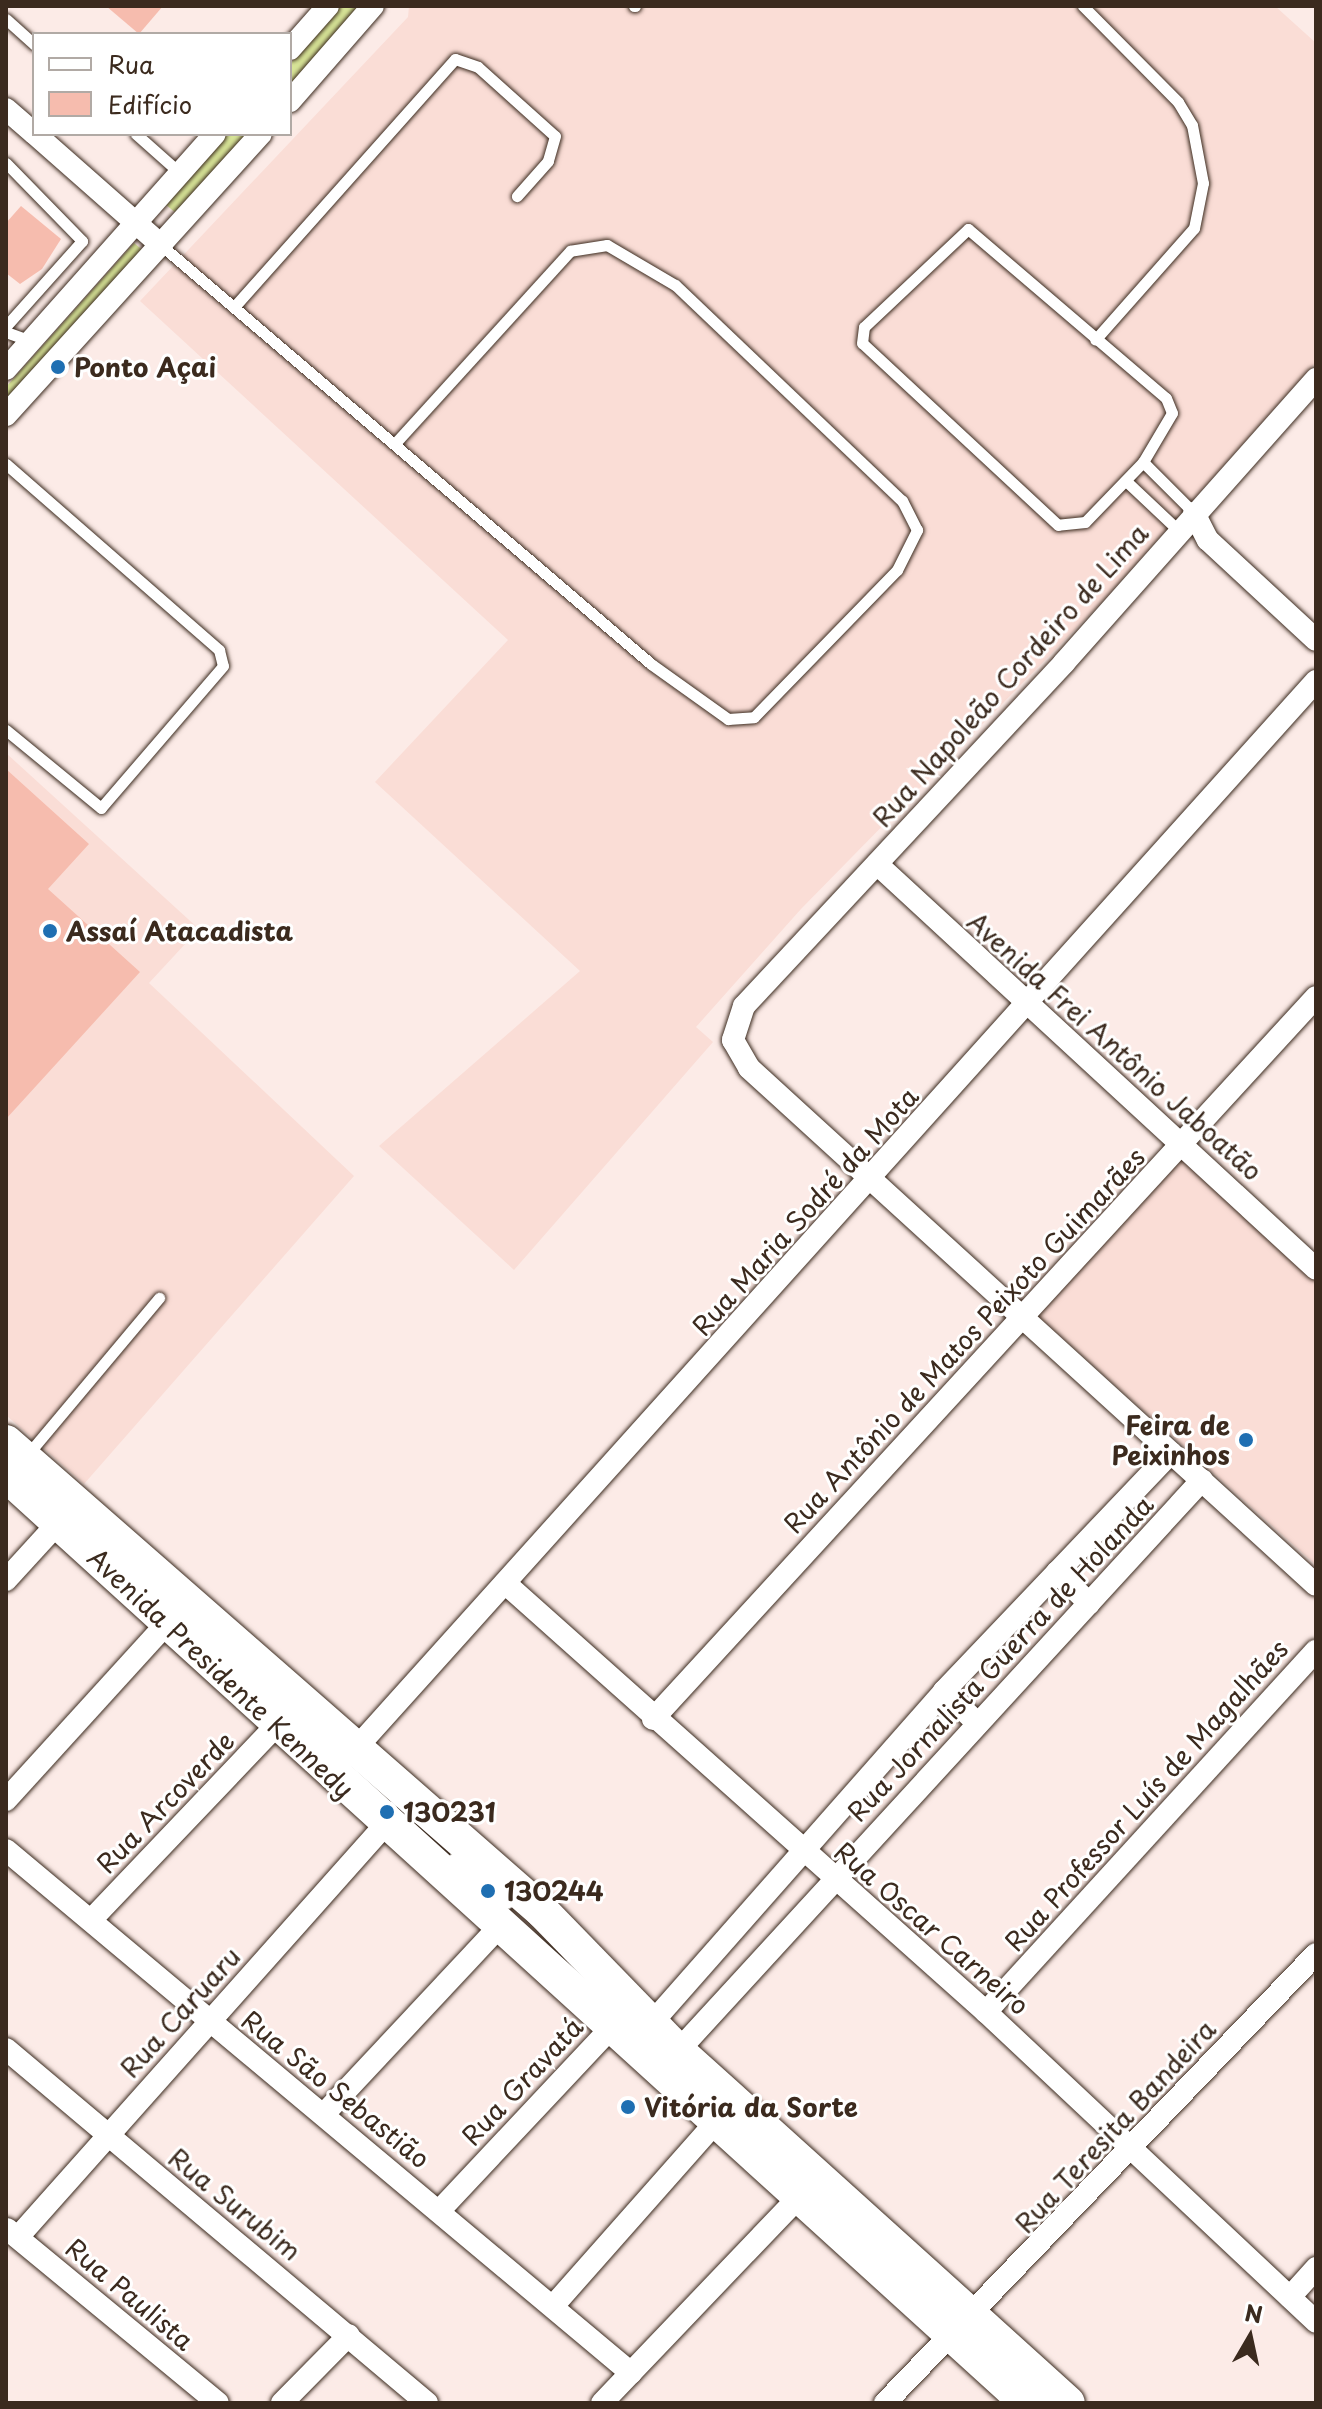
<!DOCTYPE html>
<html>
<head>
<meta charset="utf-8">
<style>
	body { margin:0 }
	#map { position:relative; width:1322px; height:2409px; overflow:hidden; background:#fcebe7; font-family:"Playpen Sans",sans-serif }
	div>[style] { position:absolute }
	.built>* { inset:0; background:#faddd6 }
	.green>* { inset:0; background:#d8e598 }
	.building>* { inset:0; background:#f6bcae }
	.roads { filter:drop-shadow(0 0 2px #3b2a1e) drop-shadow(0 0 2px #3b2a1e) }
	.lane>* { height:11px; margin:-5.5px; padding:0 5.5px; transform-origin:5.5px; border-radius:5.5px; background:#fff }
	.street>* { height:22px; margin:-11px; padding:0 11px; transform-origin:11px; border-radius:11px; background:#fff }
	.primary>* { height:34px; margin:-17px; padding:0 17px; transform-origin:17px; border-radius:17px; background:#fff }
	.dots>* { width:22px; height:22px; translate:-50% -50%; box-sizing:border-box; border:4px solid #fff; border-radius:50% }
	span { translate:-50% -50%; white-space:nowrap; text-align:center; line-height:1.15; -webkit-text-stroke:6px #fff; paint-order:stroke }
	.poi-label { font-size:26px; color:#3b2a1e; font-weight:700 }
	.left { translate:0 -50%; text-align:left }
	.right { translate:-100% -50%; text-align:right }
	.street-label { font-size:26px; color:#3b2a1e }
	.frame { position:absolute; inset:0; border:8px solid #3b2a1e; pointer-events:none }
	.legend { position:absolute; left:32px; top:32px; width:260px; height:104px; box-sizing:border-box; background:#fff; border:2px solid #b1aaa5; margin:0; padding:10px 14px; list-style:none; font-size:24px; color:#3b2a1e }
	.legend li { display:flex; align-items:center; gap:16px; height:40px }
	.legend b { width:40px; border:2px solid #b1aaa5 }
	.north { position:absolute; left:1210px; top:2297px; width:80px; height:80px; -webkit-text-stroke:6px #fff; paint-order:stroke; rotate:9deg; font-size:22px; font-weight:700; line-height:32px; text-align:center; color:#3b2a1e }
	.north::after { content:''; display:block; margin:auto; width:28px; height:36px; background:#3b2a1e; clip-path:polygon(50% 0,100% 100%,50% 72%,0 100%) }
</style>
</head>
<body>
<div id="map">
	<div class="built">
		<div style="clip-path:polygon(409px 6px,1275px 6px,1316px 43px,1316px 362px,1101px 603px,801px 909px,696px 1027px,713px 1042px,514px 1270px,379px 1146px,580px 971px,375px 782px,508px 640px,140px 301px,408px 17px)"></div>
		<div style="clip-path:polygon(6px 753px,199px 929px,149px 983px,354px 1176px,84px 1484px,6px 1415px)"></div>
		<div style="clip-path:polygon(1180px 1159px,1316px 1281px,1316px 1565px,1038px 1316px)"></div>
	</div>
	<div class="green">
		<div style="clip-path:polygon(341px 6px,362px 6px,290px 87px,290px 64px)"></div>
		<div style="clip-path:polygon(228px 134px,248px 134px,177px 214px,165px 204px)"></div>
		<div style="clip-path:polygon(134px 243px,145px 252px,6px 409px,6px 387px)"></div>
	</div>
	<div class="building">
		<div style="clip-path:polygon(106px 6px,163px 6px,139px 34px)"></div>
		<div style="clip-path:polygon(21px 206px,61px 239px,42px 269px,20px 284px,6px 273px,6px 223px)"></div>
		<div style="clip-path:polygon(6px 769px,89px 844px,48px 889px,140px 972px,6px 1119px)"></div>
	</div>
	<div class="roads">
		<div class="lane">
			<div style="left:634px;top:6px;width:1px"></div>
			<div style="left:1083px;top:6px;width:135px;rotate:45.3deg"></div>
			<div style="left:1178px;top:102px;width:27px;rotate:59deg"></div>
			<div style="left:1192px;top:125px;width:59px;rotate:79.3deg"></div>
			<div style="left:1203px;top:183px;width:46px;rotate:101.3deg"></div>
			<div style="left:1194px;top:228px;width:149px;rotate:131.5deg"></div>
			<div style="left:6px;top:19px;width:38px;rotate:42deg"></div>
			<div style="left:136px;top:134px;width:59px;rotate:41.6deg"></div>
			<div style="left:6px;top:163px;width:109px;rotate:45.7deg"></div>
			<div style="left:82px;top:241px;width:114px;rotate:131.8deg"></div>
			<div style="left:968px;top:229px;width:260px;rotate:40.5deg"></div>
			<div style="left:1166px;top:398px;width:16px;rotate:68deg"></div>
			<div style="left:1172px;top:413px;width:57px;rotate:120.6deg"></div>
			<div style="left:1143px;top:462px;width:83px;rotate:134deg"></div>
			<div style="left:1085px;top:522px;width:27px;rotate:174deg"></div>
			<div style="left:1058px;top:525px;width:267px;rotate:-137.1deg"></div>
			<div style="left:862px;top:343px;width:16px;rotate:-83deg"></div>
			<div style="left:864px;top:327px;width:143px;rotate:-43.3deg"></div>
			<div style="left:162px;top:246px;width:643px;rotate:40.52deg"></div>
			<div style="left:651px;top:664px;width:95px;rotate:35.5deg"></div>
			<div style="left:728px;top:719px;width:26px;rotate:-4deg"></div>
			<div style="left:754px;top:717px;width:205px;rotate:-45.8deg"></div>
			<div style="left:897px;top:570px;width:45px;rotate:-63.4deg"></div>
			<div style="left:917px;top:530px;width:33px;rotate:-117deg"></div>
			<div style="left:902px;top:501px;width:313px;rotate:-136.4deg"></div>
			<div style="left:675px;top:285px;width:79px;rotate:-149.5deg"></div>
			<div style="left:607px;top:245px;width:37px;rotate:171deg"></div>
			<div style="left:570px;top:251px;width:260px;rotate:132.3deg"></div>
			<div style="left:234px;top:307px;width:332px;rotate:-48.3deg"></div>
			<div style="left:455px;top:59px;width:24px;rotate:19deg"></div>
			<div style="left:478px;top:67px;width:103px;rotate:41.9deg"></div>
			<div style="left:555px;top:136px;width:26px;rotate:106deg"></div>
			<div style="left:548px;top:161px;width:47px;rotate:131.5deg"></div>
			<div style="left:6px;top:332px;width:27px;rotate:20deg"></div>
			<div style="left:1143px;top:462px;width:72px;rotate:45deg"></div>
			<div style="left:6px;top:464px;width:283px;rotate:41.1deg"></div>
			<div style="left:219px;top:650px;width:16px;rotate:76deg"></div>
			<div style="left:223px;top:666px;width:187px;rotate:130.7deg"></div>
			<div style="left:101px;top:808px;width:123px;rotate:-140.6deg"></div>
			<div style="left:1126px;top:481px;width:71px;rotate:43.3deg"></div>
			<div style="left:28px;top:1454px;width:204px;rotate:-50deg"></div>
			<div style="left:453px;top:1859px;width:70px;rotate:38.7deg"></div>
		</div>
		<div class="street">
			<div style="left:290px;top:49px;width:57px;rotate:-48.5deg"></div>
			<div style="left:290px;top:101px;width:126px;rotate:-48.9deg"></div>
			<div style="left:6px;top:109px;width:37px;rotate:41deg"></div>
			<div style="left:35px;top:134px;width:169px;rotate:41.4deg"></div>
			<div style="left:6px;top:369px;width:314px;rotate:-48.4deg"></div>
			<div style="left:1316px;top:379px;width:380px;rotate:131.6deg"></div>
			<div style="left:1064px;top:663px;width:469px;rotate:133deg"></div>
			<div style="left:744px;top:1006px;width:36px;rotate:108deg"></div>
			<div style="left:733px;top:1040px;width:32px;rotate:60deg"></div>
			<div style="left:749px;top:1068px;width:767px;rotate:42.36deg"></div>
			<div style="left:6px;top:415px;width:379px;rotate:-47.8deg"></div>
			<div style="left:1194px;top:513px;width:30px;rotate:63deg"></div>
			<div style="left:1208px;top:540px;width:147px;rotate:42.8deg"></div>
			<div style="left:877px;top:864px;width:597px;rotate:42.69deg"></div>
			<div style="left:1057px;top:1572px;width:45px;rotate:44.1deg"></div>
			<div style="left:6px;top:1580px;width:77px;rotate:-47.6deg"></div>
			<div style="left:505px;top:1583px;width:645px;rotate:41.73deg"></div>
			<div style="left:986px;top:2012px;width:453px;rotate:43.2deg"></div>
			<div style="left:944px;top:1691px;width:47px;rotate:44.1deg"></div>
			<div style="left:653px;top:1719px;width:980px;rotate:-47.44deg"></div>
			<div style="left:349px;top:1756px;width:1446px;rotate:-48.03deg"></div>
			<div style="left:6px;top:1800px;width:239px;rotate:-47.7deg"></div>
			<div style="left:6px;top:1850px;width:815px;rotate:39.92deg"></div>
			<div style="left:92px;top:1919px;width:269px;rotate:-46.4deg"></div>
			<div style="left:986px;top:2012px;width:489px;rotate:-47.6deg"></div>
			<div style="left:650px;top:2025px;width:445px;rotate:-48.6deg"></div>
			<div style="left:944px;top:1691px;width:329px;rotate:-46.4deg"></div>
			<div style="left:6px;top:2049px;width:550px;rotate:40.06deg"></div>
			<div style="left:678px;top:2051px;width:775px;rotate:-47.46deg"></div>
			<div style="left:324px;top:2114px;width:256px;rotate:-46.9deg"></div>
			<div style="left:441px;top:2209px;width:250px;rotate:-46.8deg"></div>
			<div style="left:7px;top:2229px;width:273px;rotate:39.5deg"></div>
			<div style="left:18px;top:2237px;width:552px;rotate:-48.31deg"></div>
			<div style="left:1290px;top:2297px;width:39px;rotate:-48deg"></div>
			<div style="left:554px;top:2305px;width:246px;rotate:-48.5deg"></div>
			<div style="left:282px;top:2403px;width:95px;rotate:-45.4deg"></div>
			<div style="left:602px;top:2403px;width:289px;rotate:-46.3deg"></div>
			<div style="left:885px;top:2403px;width:622px;rotate:-46.17deg"></div>
		</div>
		<div class="primary">
			<div style="left:6px;top:1442px;width:714px;rotate:41.19deg"></div>
			<div style="left:543px;top:1912px;width:194px;rotate:45.8deg"></div>
			<div style="left:678px;top:2051px;width:525px;rotate:42.07deg"></div>
			<div style="left:6px;top:1475px;width:1380px;rotate:42.27deg"></div>
		</div>
	</div>
	<div class="dots">
		<div style="left:58px;top:367px;background:#1f6fb2"></div>
		<div style="left:50px;top:931px;background:#1f6fb2"></div>
		<div style="left:1246px;top:1440px;background:#1f6fb2"></div>
		<div style="left:387px;top:1812px;background:#1f6fb2"></div>
		<div style="left:488px;top:1891px;background:#1f6fb2"></div>
		<div style="left:628px;top:2107px;background:#1f6fb2"></div>
	</div>
	<div class="poi-label">
		<span class="left" style="left:74px;top:367px">Ponto Açai</span>
		<span class="left" style="left:66px;top:931px">Assaí Atacadista</span>
		<span class="right" style="left:1230px;top:1440px">Feira de<br>Peixinhos</span>
		<span class="left" style="left:403px;top:1812px">130231</span>
		<span class="left" style="left:504px;top:1891px">130244</span>
		<span class="left" style="left:644px;top:2107px">Vitória da Sorte</span>
	</div>
	<div class="street-label">
		<span style="left:1010px;top:675px;rotate:-48deg">Rua Napoleão Cordeiro de Lima</span>
		<span style="left:1115px;top:1046px;rotate:42deg">Avenida Frei Antônio Jaboatão</span>
		<span style="left:805px;top:1211px;rotate:-48deg">Rua Maria Sodré da Mota</span>
		<span style="left:964px;top:1340px;rotate:-47deg">Rua Antônio de Matos Peixoto Guimarães</span>
		<span style="left:1000px;top:1658px;rotate:-47deg">Rua Jornalista Guerra de Holanda</span>
		<span style="left:221px;top:1673px;rotate:43deg">Avenida Presidente Kennedy</span>
		<span style="left:1146px;top:1795px;rotate:-48deg">Rua Professor Luís de Magalhães</span>
		<span style="left:165px;top:1802px;rotate:-46deg">Rua Arcoverde</span>
		<span style="left:932px;top:1928px;rotate:41deg">Rua Oscar Carneiro</span>
		<span style="left:180px;top:2012px;rotate:-48deg">Rua Caruaru</span>
		<span style="left:522px;top:2081px;rotate:-47deg">Rua Gravatá</span>
		<span style="left:336px;top:2089px;rotate:39deg">Rua São Sebastião</span>
		<span style="left:1115px;top:2126px;rotate:-47deg">Rua Teresita Bandeira</span>
		<span style="left:235px;top:2204px;rotate:39deg">Rua Surubim</span>
		<span style="left:130px;top:2294px;rotate:40deg">Rua Paulista</span>
	</div>
	<div class="frame"></div>
	<ul class="legend">
	<li><b style="height:10px;background:#fff"></b>Rua</li>
	<li><b style="height:22px;background:#f6bcae"></b>Edifício</li>
	</ul>
	<div class="north">N</div>
</div>
</body>
</html>
